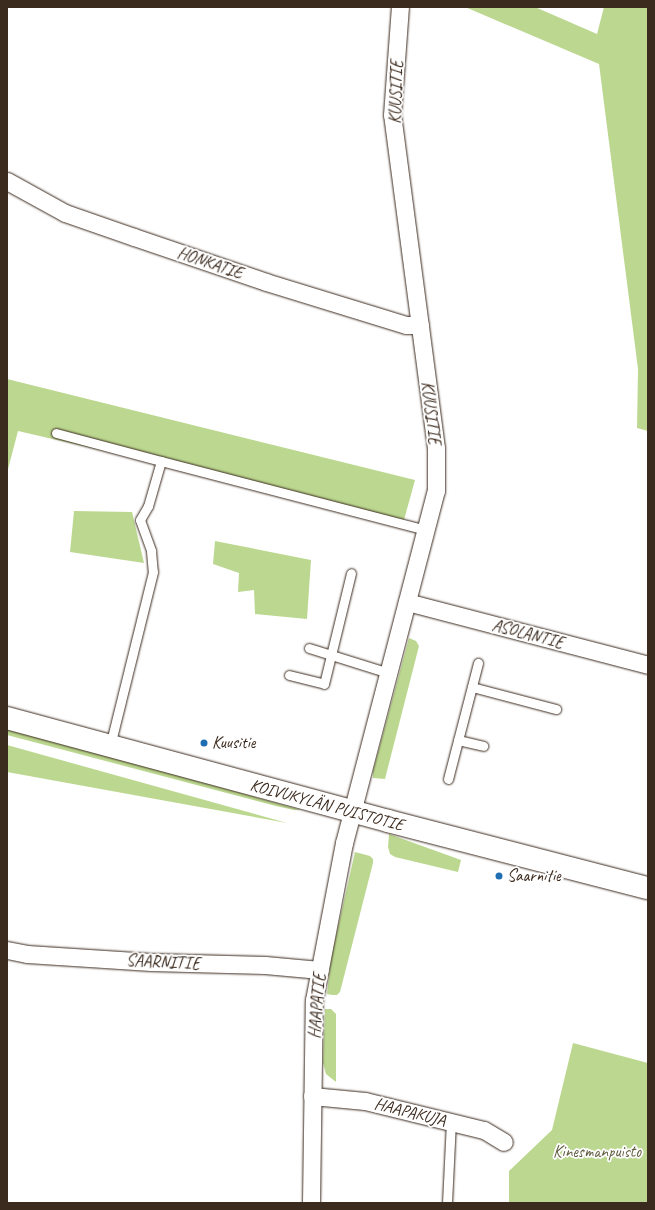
<!DOCTYPE html>
<html>
<head>
<meta charset="utf-8">
<style>
	body { margin:0 }
	#map { position:relative; width:655px; height:1210px; overflow:hidden; background:#fff; font-family:Caveat,sans-serif }
	div>[style] { position:absolute }
	.green>* { inset:0; background:#bcd890 }
	.roads { filter:drop-shadow(0 0 1px #3b2a1e) drop-shadow(0 0 1px #3b2a1e) }
	.lane>* { height:9px; margin:-4.5px; padding:0 4.5px; transform-origin:4.5px; border-radius:4.5px; background:#fff }
	.street>* { height:17px; margin:-8.5px; padding:0 8.5px; transform-origin:8.5px; border-radius:8.5px; background:#fff }
	.secondary>* { height:22px; margin:-11px; padding:0 11px; transform-origin:11px; border-radius:11px; background:#fff }
	.dots>* { width:11px; height:11px; translate:-50% -50%; box-sizing:border-box; border:2px solid #fff; border-radius:50% }
	span { translate:-50% -50%; white-space:nowrap; text-align:center; line-height:1.15; -webkit-text-stroke:3.5px #fff; paint-order:stroke }
	.street-label { font-size:17px; color:#3b2a1e }
	.poi-label { font-size:17px; color:#3b2a1e }
	.left { translate:0 -50%; text-align:left }
	.park-label { font-size:17px; color:#625e40 }
	.frame { position:absolute; inset:0; border:8px solid #3b2a1e; pointer-events:none }
</style>
</head>
<body>
<div id="map">
	<div class="green">
		<div style="clip-path:polygon(465px 7px,535px 7px,597px 34px,604px 7px,648px 7px,648px 431px,637px 428px,638px 369px,599px 64px)"></div>
		<div style="clip-path:polygon(7px 379px,415px 480px,404px 520px,18px 431px,7px 473px)"></div>
		<div style="clip-path:polygon(74px 511px,132px 512px,144px 563px,70px 552px)"></div>
		<div style="clip-path:polygon(215px 541px,311px 560px,307px 619px,255px 614px,254px 590px,238px 592px,239px 573px,213px 564px)"></div>
		<div style="clip-path:polygon(409px 638px,416px 641px,419px 646px,385px 779px,373px 778px,373px 771px)"></div>
		<div style="clip-path:polygon(7px 727px,301px 810px,294px 810px,276px 806px,7px 735px)"></div>
		<div style="clip-path:polygon(7px 745px,287px 823px,7px 772px)"></div>
		<div style="clip-path:polygon(389px 834px,461px 860px,458px 872px,395px 857px,390px 854px,388px 847px)"></div>
		<div style="clip-path:polygon(355px 852px,370px 856px,373px 859px,373px 863px,340px 992px,337px 995px,332px 995px,327px 994px,331px 958px)"></div>
		<div style="clip-path:polygon(325px 1009px,331px 1009px,336px 1014px,336px 1082px,326px 1074px,323px 1063px)"></div>
		<div style="clip-path:polygon(573px 1043px,648px 1063px,648px 1203px,509px 1203px,509px 1171px,552px 1130px)"></div>
	</div>
	<div class="roads">
		<div class="lane">
			<div style="left:56px;top:433px;width:109px;rotate:14.9deg"></div>
			<div style="left:161px;top:461px;width:47px;rotate:106.1deg"></div>
			<div style="left:148px;top:506px;width:16px;rotate:120deg"></div>
			<div style="left:140px;top:520px;width:33px;rotate:70deg"></div>
			<div style="left:151px;top:551px;width:21px;rotate:85deg"></div>
			<div style="left:153px;top:572px;width:179px;rotate:103.9deg"></div>
			<div style="left:161px;top:461px;width:273px;rotate:14.6deg"></div>
			<div style="left:309px;top:648px;width:84px;rotate:17.4deg"></div>
			<div style="left:289px;top:675px;width:36px;rotate:14deg"></div>
			<div style="left:324px;top:684px;width:114px;rotate:-76.3deg"></div>
			<div style="left:472px;top:687px;width:87px;rotate:14.7deg"></div>
			<div style="left:458px;top:740px;width:26px;rotate:13deg"></div>
			<div style="left:448px;top:779px;width:120px;rotate:-75.5deg"></div>
			<div style="left:447px;top:1203px;width:81px;rotate:-87.2deg"></div>
		</div>
		<div class="street">
			<div style="left:7px;top:181px;width:66px;rotate:28.9deg"></div>
			<div style="left:65px;top:213px;width:73px;rotate:19.2deg"></div>
			<div style="left:134px;top:237px;width:139px;rotate:18.8deg"></div>
			<div style="left:266px;top:282px;width:146px;rotate:17.1deg"></div>
			<div style="left:406px;top:325px;width:14px"></div>
			<div style="left:407px;top:602px;width:249px;rotate:14.6deg"></div>
			<div style="left:7px;top:950px;width:20px;rotate:11deg"></div>
			<div style="left:27px;top:954px;width:124px;rotate:3.7deg"></div>
			<div style="left:151px;top:962px;width:114px;rotate:1.5deg"></div>
			<div style="left:265px;top:965px;width:55px;rotate:5.2deg"></div>
			<div style="left:312px;top:1096px;width:53px;rotate:5.4deg"></div>
			<div style="left:365px;top:1101px;width:122px;rotate:13.7deg"></div>
			<div style="left:484px;top:1130px;width:23px;rotate:31deg"></div>
			<div style="left:311px;top:1203px;width:203px;rotate:-89.2deg"></div>
			<div style="left:314px;top:1000px;width:160px;rotate:-79.2deg"></div>
			<div style="left:344px;top:843px;width:364px;rotate:-75.4deg"></div>
			<div style="left:436px;top:491px;width:43px;rotate:-90deg"></div>
			<div style="left:436px;top:448px;width:336px;rotate:-97.5deg"></div>
			<div style="left:392px;top:115px;width:108px;rotate:-85.8deg"></div>
		</div>
		<div class="secondary">
			<div style="left:7px;top:718px;width:395px;rotate:15.1deg"></div>
			<div style="left:388px;top:821px;width:268px;rotate:14.5deg"></div>
		</div>
	</div>
	<div class="dots">
		<div style="left:204px;top:743px;background:#1f6fb2"></div>
		<div style="left:499px;top:876px;background:#1f6fb2"></div>
	</div>
	<div class="street-label">
		<span style="left:396px;top:92px;rotate:-88deg">KUUSITIE</span>
		<span style="left:210px;top:263px;rotate:19deg">HONKATIE</span>
		<span style="left:431px;top:413px;rotate:83deg">KUUSITIE</span>
		<span style="left:528px;top:634px;rotate:15deg">ASOLANTIE</span>
		<span style="left:327px;top:805px;rotate:15deg">KOIVUKYLÄN PUISTOTIE</span>
		<span style="left:163px;top:962px;rotate:3deg">SAARNITIE</span>
		<span style="left:317px;top:1006px;rotate:-85deg">HAAPATIE</span>
		<span style="left:410px;top:1112px;rotate:14deg">HAAPAKUJA</span>
	</div>
	<div class="poi-label">
		<span class="left" style="left:212px;top:743px">Kuusitie</span>
		<span class="left" style="left:507px;top:876px">Saarnitie</span>
	</div>
	<div class="park-label">
		<span style="left:597px;top:1152px">Kinesmanpuisto</span>
	</div>
	<div class="frame"></div>
</div>
</body>
</html>
